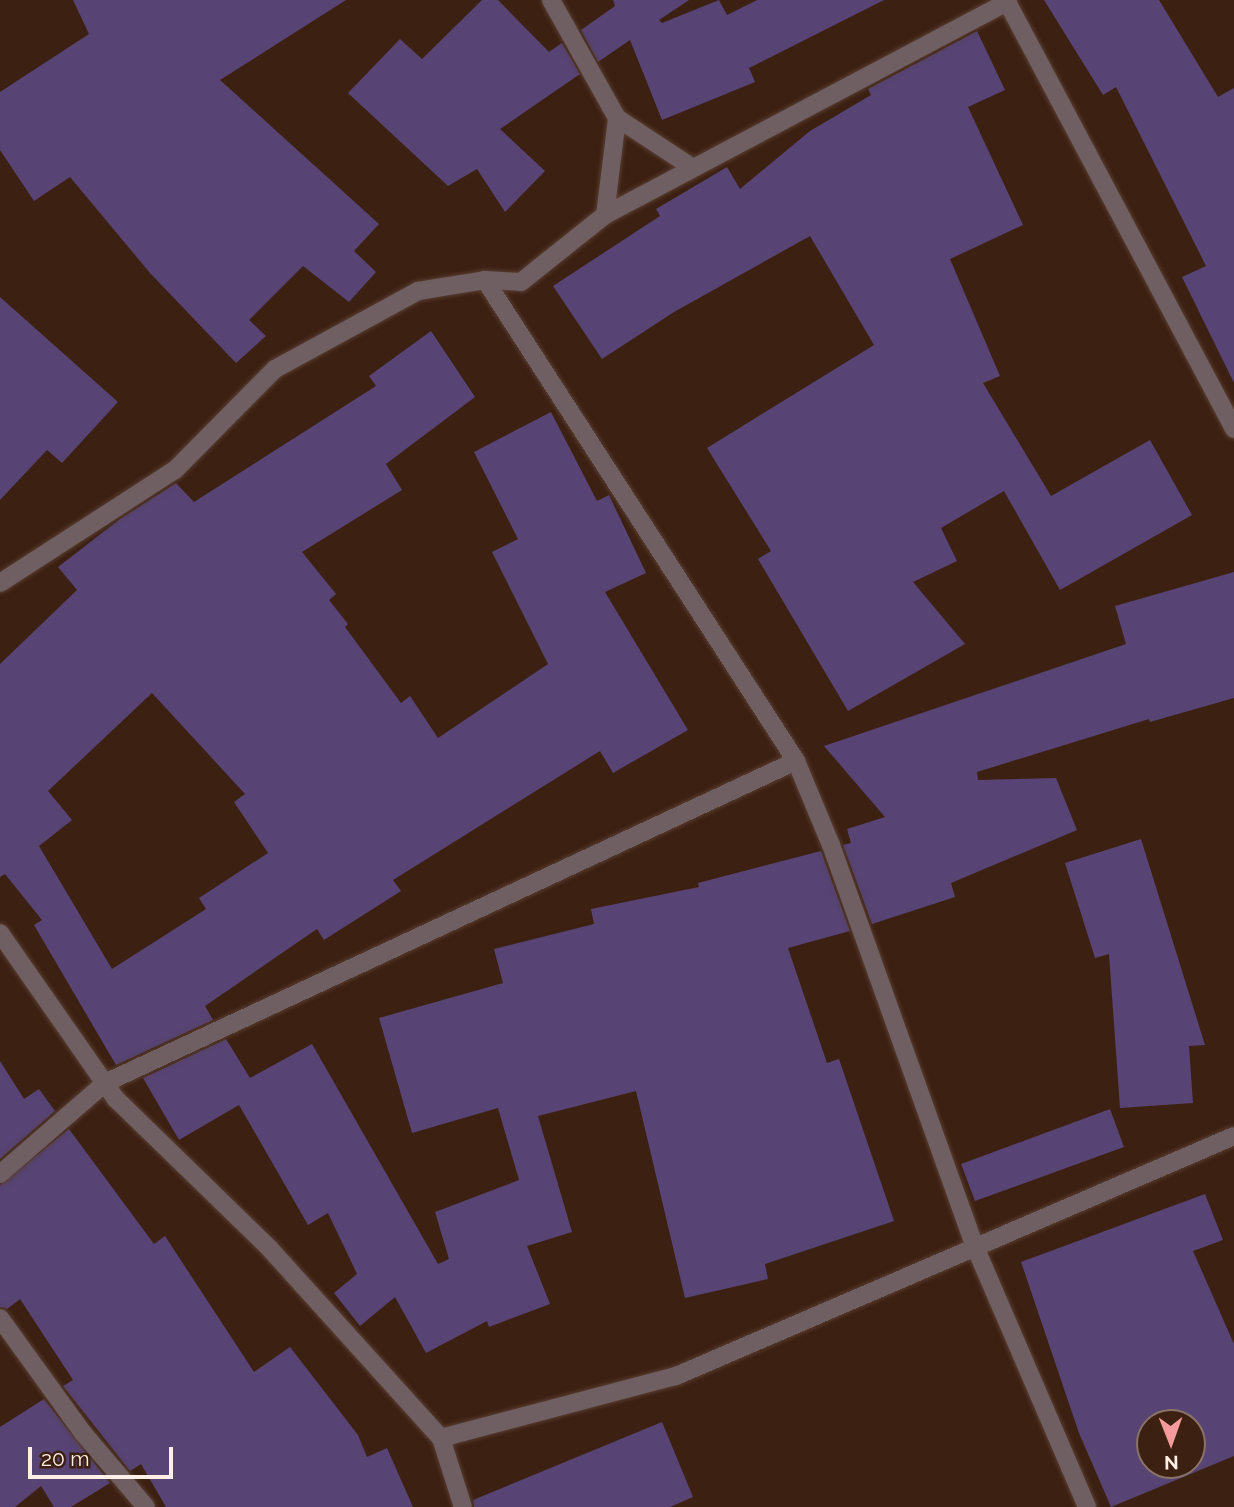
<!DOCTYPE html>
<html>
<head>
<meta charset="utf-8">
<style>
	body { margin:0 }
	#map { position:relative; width:1234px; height:1507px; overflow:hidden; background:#3c2012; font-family:Raleway,sans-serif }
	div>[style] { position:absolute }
	.building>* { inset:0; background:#574474 }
	.roads { filter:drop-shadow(0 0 2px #573d30) drop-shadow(0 0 2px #573d30) }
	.minor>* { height:18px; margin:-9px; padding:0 9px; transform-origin:9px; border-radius:9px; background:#6f5f63 }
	span { translate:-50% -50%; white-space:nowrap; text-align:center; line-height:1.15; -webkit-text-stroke:5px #3c2012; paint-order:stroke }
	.north { position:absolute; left:1136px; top:1409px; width:70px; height:70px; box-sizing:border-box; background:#3c2012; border:2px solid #8a7367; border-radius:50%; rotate:179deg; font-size:19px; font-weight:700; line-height:28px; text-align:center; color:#feefe7 }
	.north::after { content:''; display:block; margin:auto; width:24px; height:32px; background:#f59b9d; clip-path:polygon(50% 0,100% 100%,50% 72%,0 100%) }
	.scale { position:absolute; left:28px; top:1447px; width:145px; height:32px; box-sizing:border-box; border:4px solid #feefe7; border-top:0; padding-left:9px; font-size:21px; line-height:24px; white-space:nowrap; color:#feefe7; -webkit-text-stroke:5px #3c2012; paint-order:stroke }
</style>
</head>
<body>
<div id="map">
	<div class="building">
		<div style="clip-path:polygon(73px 0,346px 0,220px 80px,379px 224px,354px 251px,376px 272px,349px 302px,303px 266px,249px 320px,266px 336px,236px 363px,150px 273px,70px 177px,34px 201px,0 150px,0 92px,89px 34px)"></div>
		<div style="clip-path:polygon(482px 0,498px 0,549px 52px,562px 43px,580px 74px,500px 129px,545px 171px,505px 212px,477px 169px,448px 186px,348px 93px,400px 39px,422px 59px)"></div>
		<div style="clip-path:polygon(613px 0,689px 0,659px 20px,662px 23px,719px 0,727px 15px,757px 0,884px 0,749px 68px,755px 82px,662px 120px,630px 40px,598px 62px,581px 30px,615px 6px)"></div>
		<div style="clip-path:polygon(1044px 0,1159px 0,1218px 97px,1234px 88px,1234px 383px,1182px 277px,1206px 266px,1116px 87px,1103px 95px)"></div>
		<div style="clip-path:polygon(977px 31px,1005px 90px,968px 107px,1023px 225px,950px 259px,1000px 376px,983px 383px,1051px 496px,1150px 440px,1192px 515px,1060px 590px,1004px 491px,941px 528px,957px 561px,913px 582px,965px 644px,848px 711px,758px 559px,771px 551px,707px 448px,874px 345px,810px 236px,674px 312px,602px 359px,553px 286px,660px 216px,656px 209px,727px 167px,740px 189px,810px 131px,871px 95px,868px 89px)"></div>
		<div style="clip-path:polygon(0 297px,118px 402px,62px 463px,47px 450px,0 500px)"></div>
		<div style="clip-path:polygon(evenodd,431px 331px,475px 397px,386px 464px,402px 490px,302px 552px,336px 594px,329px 600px,348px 624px,345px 627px,401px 703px,410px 696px,438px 738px,548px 664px,492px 552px,518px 539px,474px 452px,551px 412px,597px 501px,609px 495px,646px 573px,605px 592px,688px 730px,613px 773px,600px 751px,393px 880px,401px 891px,324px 940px,317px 929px,205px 1006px,213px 1020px,116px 1065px,34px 925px,42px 920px,5px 874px,0 877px,0 664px,77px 590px,58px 567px,120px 519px,176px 483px,194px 502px,376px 386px,369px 376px,431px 331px,152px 693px,245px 794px,234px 802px,268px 853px,199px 898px,206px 909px,112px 969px,39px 846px,72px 820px,48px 791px,152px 693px)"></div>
		<div style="clip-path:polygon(1234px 572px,1234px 698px,1150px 722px,1149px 719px,977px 772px,978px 780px,1056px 778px,1077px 830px,951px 883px,955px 897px,872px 924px,843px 845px,851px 843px,847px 829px,885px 817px,824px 746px,1126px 644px,1115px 606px)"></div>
		<div style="clip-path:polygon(1141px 839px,1205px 1045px,1189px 1046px,1193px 1103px,1120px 1108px,1109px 954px,1095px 958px,1065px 863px)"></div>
		<div style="clip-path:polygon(821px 851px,850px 931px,788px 948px,827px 1063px,839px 1059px,894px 1221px,765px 1264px,768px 1279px,685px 1298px,636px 1091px,538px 1116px,572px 1232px,527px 1246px,550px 1304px,489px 1327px,487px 1321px,426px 1353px,395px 1297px,360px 1326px,334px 1293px,357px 1274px,328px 1213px,308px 1225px,239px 1105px,179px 1140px,143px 1078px,226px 1039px,250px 1078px,312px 1044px,438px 1264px,449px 1259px,435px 1212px,519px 1180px,498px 1108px,412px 1133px,379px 1018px,503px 983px,494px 949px,594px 924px,591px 909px,699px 887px,698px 883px)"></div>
		<div style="clip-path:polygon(0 1061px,24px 1099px,39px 1089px,55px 1111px,0 1159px)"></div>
		<div style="clip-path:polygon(1110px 1109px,1124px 1147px,975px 1201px,961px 1164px)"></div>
		<div style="clip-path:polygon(69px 1129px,154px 1244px,165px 1236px,254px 1372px,290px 1347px,358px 1435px,367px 1457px,387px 1448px,413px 1507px,166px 1507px,141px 1464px,130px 1471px,63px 1386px,73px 1380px,20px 1299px,7px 1309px,0 1307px,0 1185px)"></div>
		<div style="clip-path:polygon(evenodd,1205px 1194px,1223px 1240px,1193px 1251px,1234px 1344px,1234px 1456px,1111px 1507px,1079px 1433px,1021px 1262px,1205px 1194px,1150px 1423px,1192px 1423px,1192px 1465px,1150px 1465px,1150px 1423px)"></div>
		<div style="clip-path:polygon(44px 1399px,110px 1483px,71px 1507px,54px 1507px,41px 1486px,15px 1507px,0 1507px,0 1427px)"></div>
		<div style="clip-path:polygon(662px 1422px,693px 1497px,670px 1507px,474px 1507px,473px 1500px)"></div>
	</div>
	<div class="roads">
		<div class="minor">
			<div style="left:551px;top:0;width:135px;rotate:60.8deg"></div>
			<div style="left:617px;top:118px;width:91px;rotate:33.3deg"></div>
			<div style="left:1006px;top:0;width:486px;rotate:62deg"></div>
			<div style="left:605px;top:215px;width:98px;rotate:-82.9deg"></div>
			<div style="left:485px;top:280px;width:573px;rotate:57.11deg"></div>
			<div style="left:796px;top:761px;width:91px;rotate:67.4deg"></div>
			<div style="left:831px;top:845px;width:429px;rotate:70.3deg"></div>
			<div style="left:976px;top:1249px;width:281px;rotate:66.7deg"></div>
			<div style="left:0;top:583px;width:208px;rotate:-32.9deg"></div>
			<div style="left:175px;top:470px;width:142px;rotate:-45.3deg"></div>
			<div style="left:275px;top:369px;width:163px;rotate:-28.6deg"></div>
			<div style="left:418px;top:291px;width:68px;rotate:-9.3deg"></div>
			<div style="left:485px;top:280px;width:36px;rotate:3deg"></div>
			<div style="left:521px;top:282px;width:107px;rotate:-38.6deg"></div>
			<div style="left:605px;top:215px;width:456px;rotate:-27.9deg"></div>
			<div style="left:0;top:933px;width:203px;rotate:55.1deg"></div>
			<div style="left:116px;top:1099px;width:215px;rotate:44.2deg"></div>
			<div style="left:270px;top:1249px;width:255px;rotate:47.9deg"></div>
			<div style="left:441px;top:1438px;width:72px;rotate:72.3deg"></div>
			<div style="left:0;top:1174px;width:139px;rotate:-40.9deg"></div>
			<div style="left:105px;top:1083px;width:762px;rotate:-24.99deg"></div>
			<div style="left:0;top:1318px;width:142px;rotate:54.2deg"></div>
			<div style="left:83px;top:1433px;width:97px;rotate:49.6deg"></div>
			<div style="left:441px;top:1438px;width:243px;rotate:-14.8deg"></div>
			<div style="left:676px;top:1376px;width:607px;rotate:-23.27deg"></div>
		</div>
	</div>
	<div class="north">N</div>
	<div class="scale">20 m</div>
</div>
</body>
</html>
